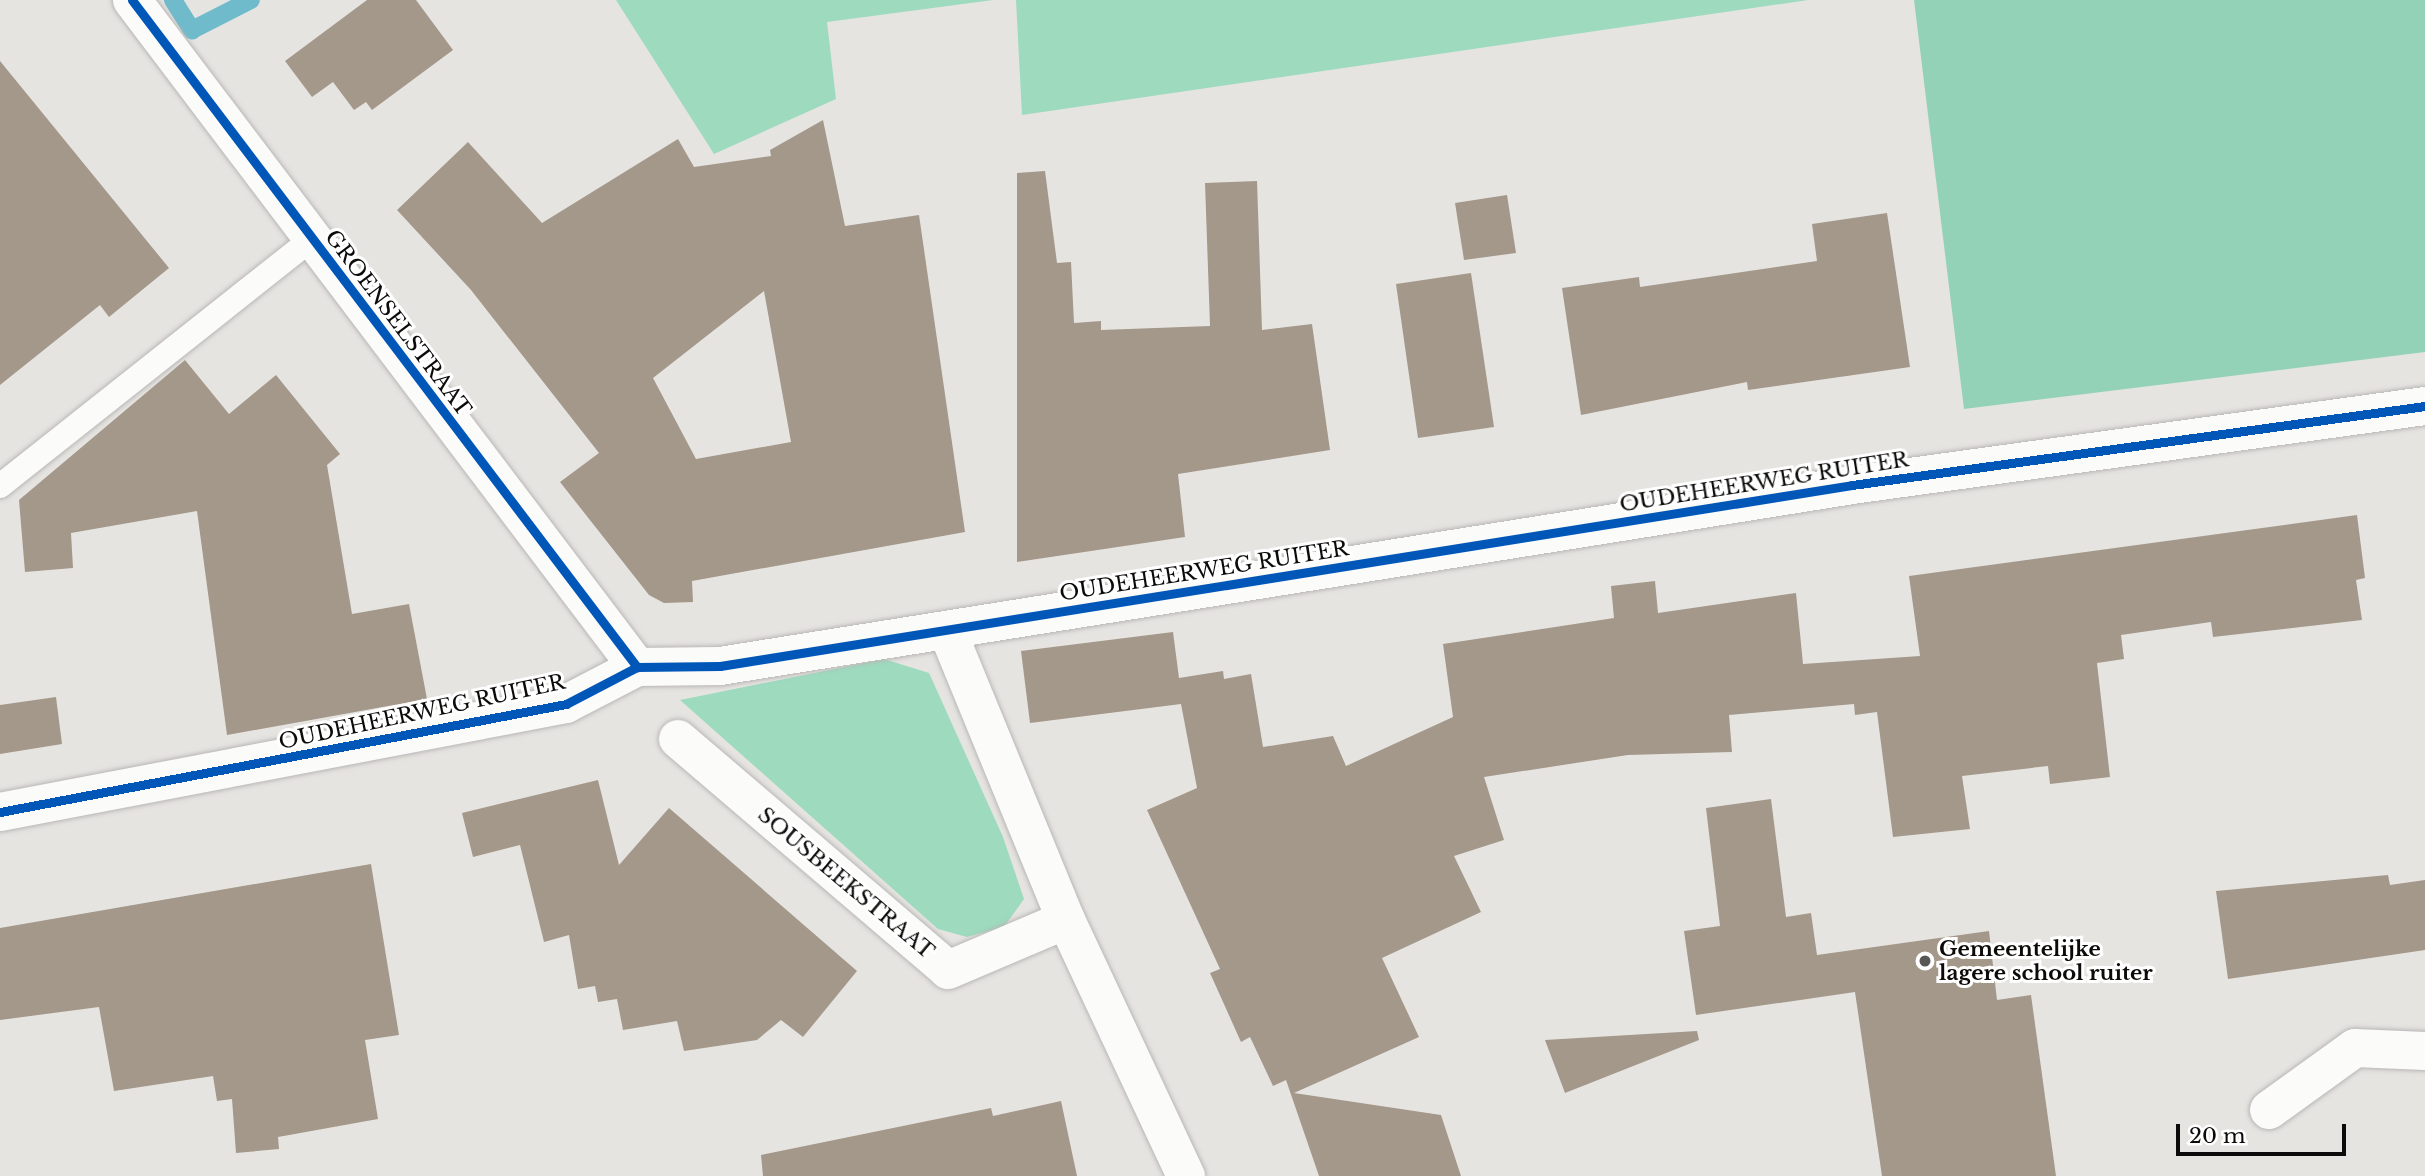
<!DOCTYPE html>
<html>
<head>
<meta charset="utf-8">
<style>
	body { margin:0 }
	#map { position:relative; width:2425px; height:1176px; overflow:hidden; background:#e6e4e1; font-family:"Libre Baskerville",serif }
	div>[style] { position:absolute }
	.green>* { inset:0; background:#9ddabe }
	.forest>* { inset:0; background:#93d2b6 }
	.stream>* { height:18px; margin:-9px; padding:0 9px; transform-origin:9px; border-radius:9px; background:#6fbbcb }
	.building>* { inset:0; background:#a3988a }
	.roads { filter:drop-shadow(0 0 2px #b9b7b6) drop-shadow(0 0 2px #b9b7b6) }
	.lane>* { height:24px; margin:-12px; padding:0 12px; transform-origin:12px; border-radius:12px; background:#fbfbfa }
	.street>* { height:38px; margin:-19px; padding:0 19px; transform-origin:19px; border-radius:19px; background:#fbfbfa }
	.cycleway>* { height:9px; margin:-4.5px; padding:0 4.5px; transform-origin:4.5px; border-radius:4.5px; background:#0057b8 }
	.dots>* { width:19px; height:19px; translate:-50% -50%; box-sizing:border-box; border:4px solid #fff; border-radius:50% }
	span { translate:-50% -50%; white-space:nowrap; text-align:center; line-height:1.15; -webkit-text-stroke:6px #fff; paint-order:stroke }
	.street-label { font-size:21px; color:#0c0b0a }
	.poi-label { font-size:21px; color:#0c0b0a; font-weight:700 }
	.left { translate:0 -50%; text-align:left }
	.scale { position:absolute; left:2176px; top:1124px; width:170px; height:32px; box-sizing:border-box; border:4px solid #0c0b0a; border-top:0; padding-left:9px; font-size:21px; line-height:24px; white-space:nowrap; color:#0c0b0a; -webkit-text-stroke:5px #fff; paint-order:stroke }
</style>
</head>
<body>
<div id="map">
	<div class="green">
		<div style="clip-path:polygon(616px 0,993px 0,827px 22px,836px 99px,714px 154px)"></div>
		<div style="clip-path:polygon(1016px 0,1808px 0,1022px 115px)"></div>
		<div style="clip-path:polygon(884px 659px,929px 673px,1003px 837px,1024px 899px,1004px 927px,967px 937px,938px 929px,680px 700px)"></div>
	</div>
	<div class="forest">
		<div style="clip-path:polygon(1914px 0,2425px 0,2425px 352px,1964px 409px)"></div>
	</div>
	<div class="stream">
		<div style="left:173px;top:0;width:36px;rotate:58deg"></div>
		<div style="left:192px;top:30px;width:66px;rotate:-27deg"></div>
	</div>
	<div class="building">
		<div style="clip-path:polygon(367px 0,416px 0,453px 50px,372px 110px,366px 102px,354px 110px,333px 82px,312px 97px,285px 61px)"></div>
		<div style="clip-path:polygon(0 61px,169px 268px,109px 317px,100px 305px,0 385px)"></div>
		<div style="clip-path:polygon(evenodd,823px 120px,845px 226px,919px 215px,965px 532px,692px 581px,693px 602px,664px 603px,649px 595px,560px 482px,599px 453px,471px 290px,397px 210px,468px 142px,542px 223px,678px 139px,694px 167px,771px 156px,770px 150px,823px 120px,764px 291px,791px 442px,696px 459px,653px 378px,764px 291px)"></div>
		<div style="clip-path:polygon(1045px 171px,1057px 263px,1071px 262px,1074px 323px,1101px 321px,1101px 330px,1210px 326px,1205px 183px,1257px 181px,1262px 330px,1312px 324px,1330px 450px,1178px 474px,1185px 537px,1017px 562px,1017px 173px)"></div>
		<div style="clip-path:polygon(1507px 195px,1516px 253px,1464px 260px,1455px 203px)"></div>
		<div style="clip-path:polygon(1887px 213px,1910px 367px,1748px 390px,1747px 382px,1581px 415px,1562px 288px,1639px 277px,1640px 287px,1817px 261px,1812px 224px)"></div>
		<div style="clip-path:polygon(1471px 273px,1494px 427px,1418px 438px,1396px 284px)"></div>
		<div style="clip-path:polygon(185px 360px,229px 414px,276px 375px,340px 454px,327px 465px,352px 614px,409px 604px,427px 699px,227px 735px,197px 511px,71px 533px,73px 568px,25px 572px,19px 500px)"></div>
		<div style="clip-path:polygon(2357px 515px,2365px 578px,2356px 580px,2362px 620px,2213px 637px,2211px 622px,2121px 635px,2124px 659px,2097px 663px,2110px 777px,2050px 784px,2048px 766px,1962px 776px,1970px 829px,1893px 837px,1877px 712px,1855px 715px,1854px 704px,1729px 715px,1732px 752px,1628px 755px,1484px 777px,1504px 840px,1454px 856px,1481px 912px,1382px 958px,1419px 1037px,1294px 1093px,1441px 1115px,1461px 1176px,1319px 1176px,1286px 1080px,1273px 1086px,1250px 1037px,1241px 1042px,1210px 973px,1220px 969px,1147px 810px,1197px 788px,1181px 704px,1030px 723px,1021px 651px,1173px 632px,1179px 678px,1223px 671px,1224px 679px,1251px 674px,1263px 747px,1333px 736px,1346px 766px,1453px 717px,1443px 644px,1614px 618px,1611px 586px,1655px 581px,1658px 613px,1796px 593px,1803px 664px,1920px 656px,1909px 576px)"></div>
		<div style="clip-path:polygon(56px 697px,62px 744px,0 754px,0 705px)"></div>
		<div style="clip-path:polygon(598px 780px,619px 865px,669px 808px,857px 971px,803px 1037px,781px 1020px,757px 1040px,684px 1051px,677px 1021px,623px 1030px,617px 999px,598px 1002px,595px 986px,578px 989px,569px 935px,544px 942px,520px 845px,473px 857px,462px 813px)"></div>
		<div style="clip-path:polygon(1771px 799px,1786px 917px,1811px 913px,1817px 955px,1989px 931px,1997px 1000px,2031px 995px,2056px 1176px,1882px 1176px,1855px 992px,1696px 1015px,1684px 931px,1720px 926px,1706px 808px)"></div>
		<div style="clip-path:polygon(371px 864px,399px 1035px,365px 1040px,378px 1119px,278px 1137px,279px 1149px,236px 1153px,232px 1099px,217px 1101px,213px 1076px,114px 1091px,99px 1007px,0 1020px,0 928px)"></div>
		<div style="clip-path:polygon(2388px 875px,2390px 885px,2425px 880px,2425px 950px,2228px 979px,2216px 891px)"></div>
		<div style="clip-path:polygon(1697px 1031px,1699px 1040px,1565px 1093px,1545px 1040px)"></div>
		<div style="clip-path:polygon(1061px 1101px,1077px 1176px,763px 1176px,761px 1155px,991px 1108px,993px 1116px)"></div>
	</div>
	<div class="roads">
		<div class="lane">
			<div style="left:0;top:486px;width:398px;rotate:-38.4deg"></div>
		</div>
		<div class="street">
			<div style="left:132px;top:0;width:837px;rotate:52.87deg"></div>
			<div style="left:947px;top:630px;width:313px;rotate:67.7deg"></div>
			<div style="left:1066px;top:920px;width:283px;rotate:64.9deg"></div>
			<div style="left:678px;top:739px;width:355px;rotate:40.5deg"></div>
			<div style="left:948px;top:970px;width:128px;rotate:-23deg"></div>
			<div style="left:0;top:812px;width:576px;rotate:-10.8deg"></div>
			<div style="left:566px;top:704px;width:80px;rotate:-27.5deg"></div>
			<div style="left:637px;top:667px;width:83px;rotate:-0.7deg"></div>
			<div style="left:720px;top:666px;width:1146px;rotate:-9.08deg"></div>
			<div style="left:1852px;top:485px;width:578px;rotate:-7.85deg"></div>
			<div style="left:2269px;top:1110px;width:106px;rotate:-35.8deg"></div>
			<div style="left:2355px;top:1048px;width:70px;rotate:2.5deg"></div>
		</div>
	</div>
	<div class="cycleway">
		<div style="left:132px;top:0;width:837px;rotate:52.87deg"></div>
		<div style="left:0;top:812px;width:576px;rotate:-10.8deg"></div>
		<div style="left:566px;top:704px;width:80px;rotate:-27.5deg"></div>
		<div style="left:637px;top:667px;width:83px;rotate:-0.7deg"></div>
		<div style="left:720px;top:666px;width:1146px;rotate:-9.08deg"></div>
		<div style="left:1852px;top:485px;width:578px;rotate:-7.85deg"></div>
	</div>
	<div class="dots">
		<div style="left:1925px;top:961px;background:#585755"></div>
	</div>
	<div class="street-label">
		<span style="left:398px;top:323px;rotate:53deg">GROENSELSTRAAT</span>
		<span style="left:1764px;top:482px;rotate:-9deg">OUDEHEERWEG RUITER</span>
		<span style="left:1204px;top:571px;rotate:-9deg">OUDEHEERWEG RUITER</span>
		<span style="left:422px;top:712px;rotate:-12deg">OUDEHEERWEG RUITER</span>
		<span style="left:846px;top:883px;rotate:40deg">SOUSBEEKSTRAAT</span>
	</div>
	<div class="poi-label">
		<span class="left" style="left:1939px;top:961px">Gemeentelijke<br>lagere school ruiter</span>
	</div>
	<div class="scale">20 m</div>
</div>
</body>
</html>
